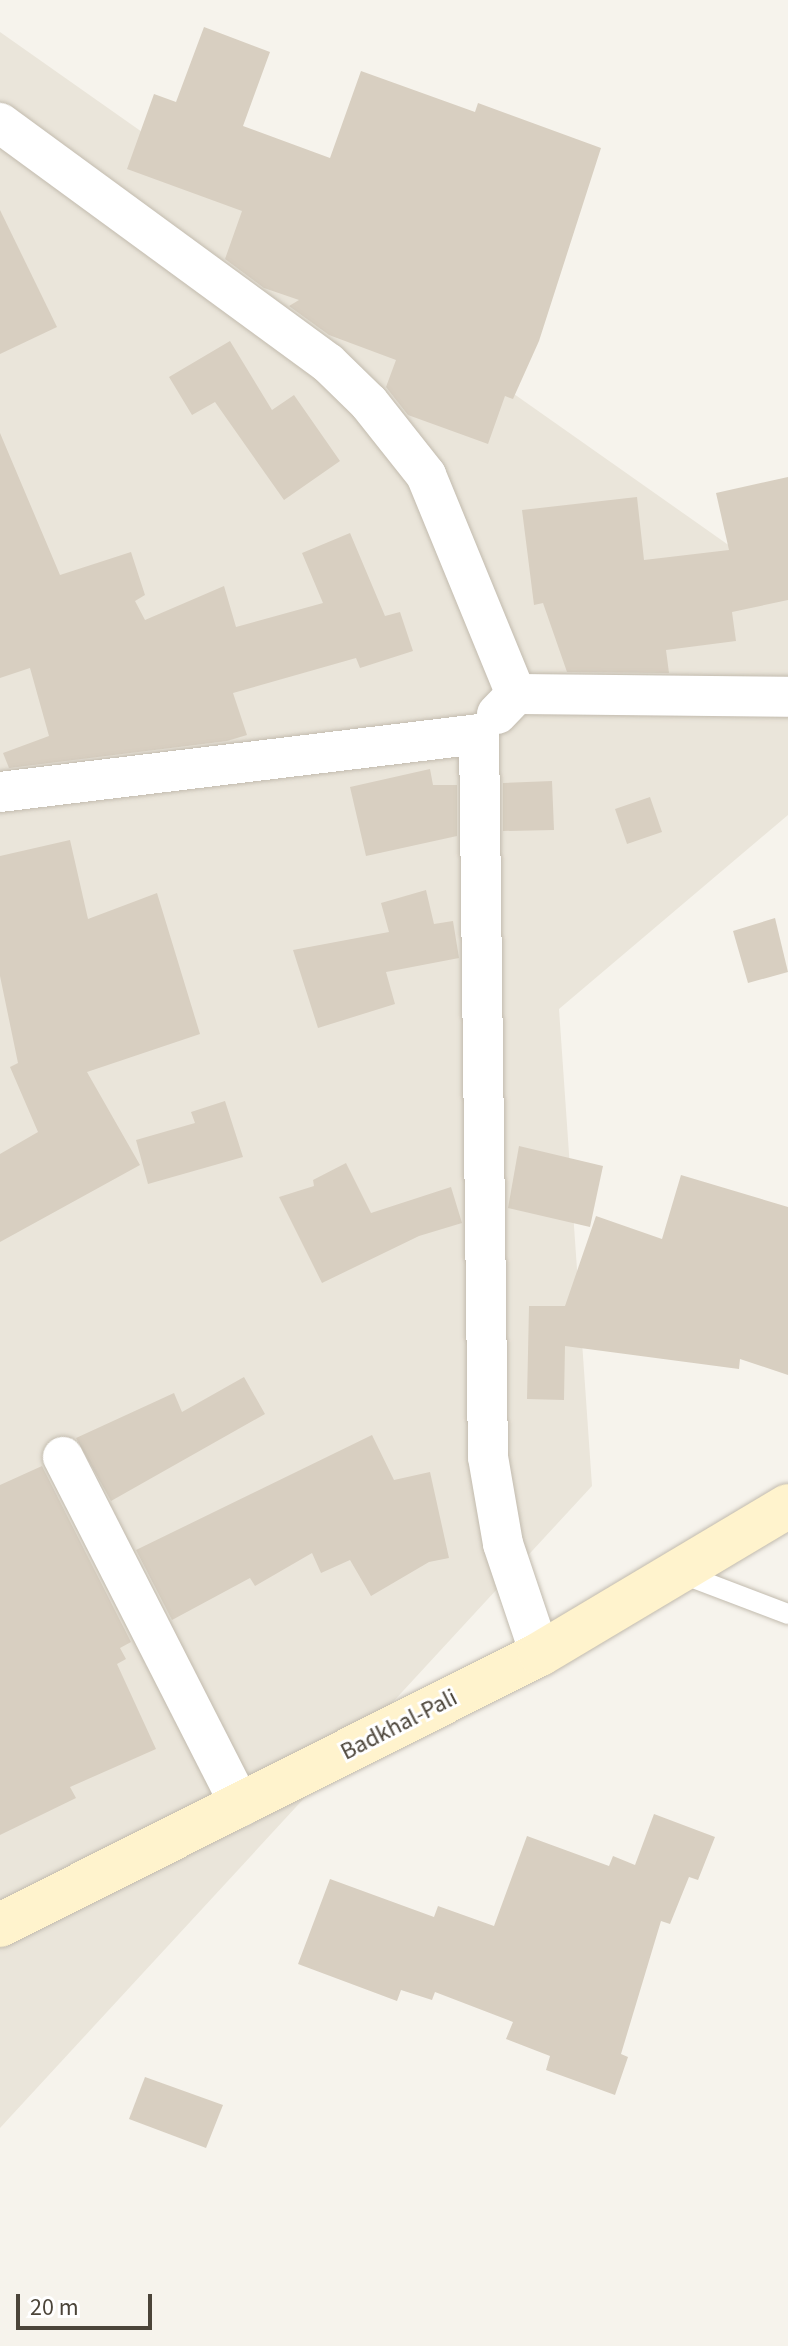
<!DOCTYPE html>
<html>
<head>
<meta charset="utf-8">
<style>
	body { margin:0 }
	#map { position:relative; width:788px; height:2346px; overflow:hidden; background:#f6f3ec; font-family:"Source Sans 3",sans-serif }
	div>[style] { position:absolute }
	.residential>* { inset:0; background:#eae5da }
	.building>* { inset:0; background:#d8cfc1 }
	.roads { filter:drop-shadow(0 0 2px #c2bbae) drop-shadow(0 0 2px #c2bbae) }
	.lane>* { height:20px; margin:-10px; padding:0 10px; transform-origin:10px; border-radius:10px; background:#fff }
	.street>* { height:40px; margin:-20px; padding:0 20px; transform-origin:20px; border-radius:20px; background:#fff }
	.secondary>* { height:44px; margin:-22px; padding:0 22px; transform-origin:22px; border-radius:22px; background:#fff3cd }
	span { translate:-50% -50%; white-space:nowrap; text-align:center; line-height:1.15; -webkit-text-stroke:6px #fff; paint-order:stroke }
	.street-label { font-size:24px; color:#4b4439 }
	.scale { position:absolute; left:16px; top:2294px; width:136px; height:36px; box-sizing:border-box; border:4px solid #4b4439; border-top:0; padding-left:10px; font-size:24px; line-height:28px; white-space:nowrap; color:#4b4439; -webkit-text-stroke:6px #fff; paint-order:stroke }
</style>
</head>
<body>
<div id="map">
	<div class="residential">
		<div style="clip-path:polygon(0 32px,754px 563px,788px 571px,788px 815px,559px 1009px,592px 1486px,0 2128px)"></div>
	</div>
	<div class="building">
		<div style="clip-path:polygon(204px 27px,270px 52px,243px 126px,330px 158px,361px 71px,475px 112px,478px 103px,601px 148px,539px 341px,513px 399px,505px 396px,488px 444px,408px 415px,386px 387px,396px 360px,329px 335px,289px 306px,299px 300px,264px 288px,225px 259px,242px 211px,127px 169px,154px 94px,176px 102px)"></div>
		<div style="clip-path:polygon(0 210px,57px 327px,0 354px)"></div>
		<div style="clip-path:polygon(230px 341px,272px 410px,294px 395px,340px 461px,284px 500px,215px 402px,192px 415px,169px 377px)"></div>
		<div style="clip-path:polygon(0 433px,60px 575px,131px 552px,145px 595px,135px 601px,145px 620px,224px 586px,236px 627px,323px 603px,302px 553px,350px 533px,385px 616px,400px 612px,413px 651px,360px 668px,356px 658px,233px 693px,247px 735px,227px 741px,9px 768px,3px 753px,49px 736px,30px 668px,0 678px)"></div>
		<div style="clip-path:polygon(788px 477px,788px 600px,732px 612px,736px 641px,666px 650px,669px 673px,567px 672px,543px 603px,534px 605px,522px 510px,637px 497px,644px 560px,729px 550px,716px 493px)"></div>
		<div style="clip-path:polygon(430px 769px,433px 785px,457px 785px,457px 836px,366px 856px,350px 787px)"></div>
		<div style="clip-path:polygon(552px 781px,554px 830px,503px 831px,503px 783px)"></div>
		<div style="clip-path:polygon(650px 797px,662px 832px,627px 844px,615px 809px)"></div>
		<div style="clip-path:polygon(70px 840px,88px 919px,157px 893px,200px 1034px,87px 1072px,140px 1165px,0 1242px,0 1154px,38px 1132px,10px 1067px,18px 1063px,0 976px,0 856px)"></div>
		<div style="clip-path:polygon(426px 890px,434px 924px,453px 921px,459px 958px,386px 972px,395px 1004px,318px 1028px,293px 950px,389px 932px,381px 903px)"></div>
		<div style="clip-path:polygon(775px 918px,788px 972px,748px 983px,733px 931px)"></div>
		<div style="clip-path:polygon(225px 1101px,243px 1157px,148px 1184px,136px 1140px,195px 1123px,191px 1112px)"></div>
		<div style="clip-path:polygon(519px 1146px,603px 1166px,590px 1227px,508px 1208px)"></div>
		<div style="clip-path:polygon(346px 1163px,371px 1213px,451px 1187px,462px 1223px,419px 1236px,322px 1283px,279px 1197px,314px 1186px,313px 1180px)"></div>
		<div style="clip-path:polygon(681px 1175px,788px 1207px,788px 1375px,740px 1359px,739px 1369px,565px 1346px,564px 1400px,527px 1399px,529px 1306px,565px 1306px,596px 1216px,662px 1239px)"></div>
		<div style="clip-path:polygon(244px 1377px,265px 1414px,111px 1501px,76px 1438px,174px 1393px,182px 1412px)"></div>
		<div style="clip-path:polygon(372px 1435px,394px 1480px,430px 1472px,449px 1558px,429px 1562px,371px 1596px,350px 1560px,321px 1573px,312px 1553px,255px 1586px,250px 1578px,172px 1620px,136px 1550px)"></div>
		<div style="clip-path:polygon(42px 1466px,131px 1642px,120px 1648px,126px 1659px,117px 1664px,156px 1749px,70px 1787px,76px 1798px,0 1835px,0 1485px)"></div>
		<div style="clip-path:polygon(654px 1814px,715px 1837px,698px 1880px,689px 1877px,670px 1924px,661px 1921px,621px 2054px,628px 2057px,615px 2095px,546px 2070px,550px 2056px,506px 2039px,513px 2022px,435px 1992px,432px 2000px,401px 1990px,397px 2001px,298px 1964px,330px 1879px,434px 1917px,438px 1906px,494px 1926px,527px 1836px,609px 1866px,613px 1856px,635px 1865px)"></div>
		<div style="clip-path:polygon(145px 2077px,223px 2105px,206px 2148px,129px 2119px)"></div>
	</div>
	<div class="roads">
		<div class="lane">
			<div style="left:680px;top:1573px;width:116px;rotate:20.8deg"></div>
		</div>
		<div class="street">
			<div style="left:0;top:123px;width:406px;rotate:36.2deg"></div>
			<div style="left:328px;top:363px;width:57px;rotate:44.3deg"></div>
			<div style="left:369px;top:403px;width:92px;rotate:51.6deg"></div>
			<div style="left:426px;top:475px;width:237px;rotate:67.7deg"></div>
			<div style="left:497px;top:714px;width:28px;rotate:-46deg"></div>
			<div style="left:516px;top:694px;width:272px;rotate:0.6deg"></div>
			<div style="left:0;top:792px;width:482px;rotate:-6.9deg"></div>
			<div style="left:479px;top:734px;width:723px;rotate:89.29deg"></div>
			<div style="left:488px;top:1457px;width:88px;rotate:80.2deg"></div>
			<div style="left:503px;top:1544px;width:116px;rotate:71.4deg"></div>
			<div style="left:63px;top:1457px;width:392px;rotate:63deg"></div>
		</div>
		<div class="secondary">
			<div style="left:0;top:1925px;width:604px;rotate:-26.65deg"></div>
			<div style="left:540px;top:1654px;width:289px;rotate:-30.8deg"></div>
		</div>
	</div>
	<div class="street-label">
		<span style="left:399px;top:1725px;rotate:-27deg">Badkhal-Pali</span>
	</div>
	<div class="scale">20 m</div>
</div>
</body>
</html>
